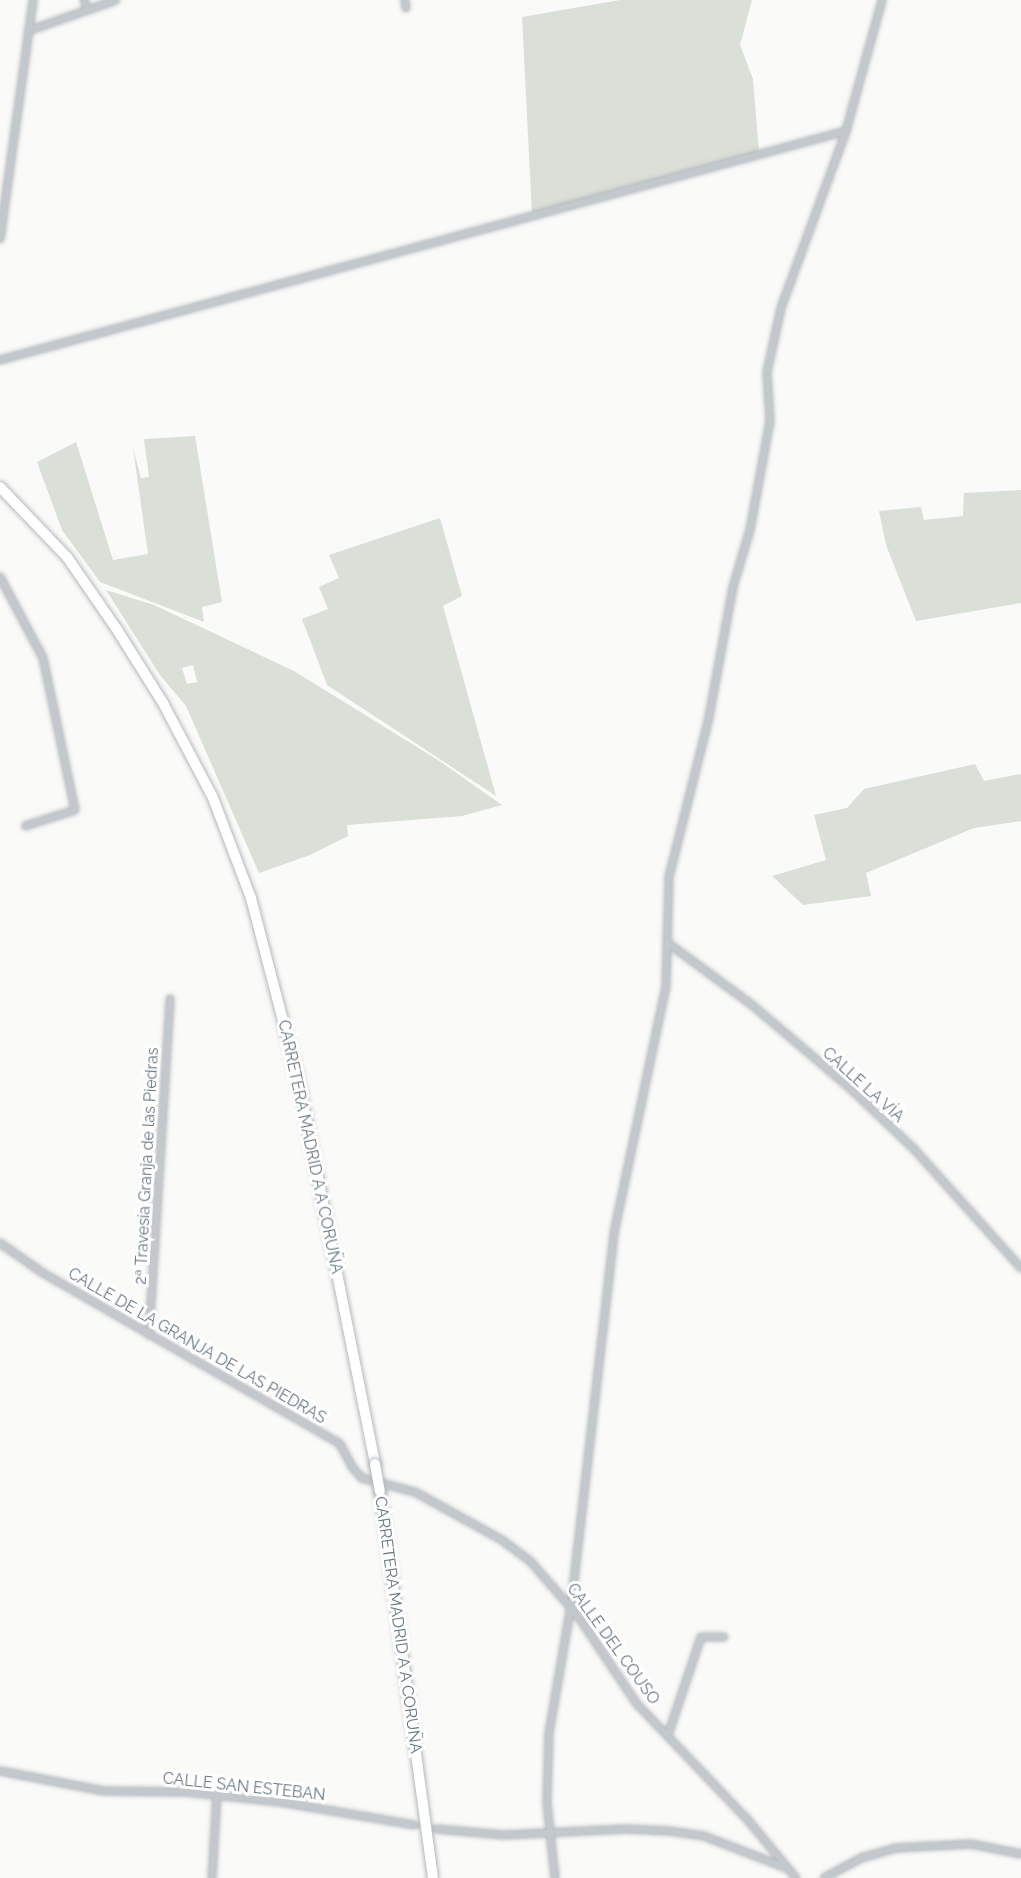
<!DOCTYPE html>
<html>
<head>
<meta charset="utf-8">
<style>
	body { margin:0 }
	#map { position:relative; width:1021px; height:1878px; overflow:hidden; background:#fafaf8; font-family:Raleway,sans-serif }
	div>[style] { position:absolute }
	.green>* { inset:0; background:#dadfd7 }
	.minor-tunnel>* { height:6px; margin-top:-3px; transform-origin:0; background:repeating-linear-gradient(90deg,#d5d9db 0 6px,transparent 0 9px) }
	.roads { filter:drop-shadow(0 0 2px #b4b9bd) drop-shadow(0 0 2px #b4b9bd) }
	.minor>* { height:6px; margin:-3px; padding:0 3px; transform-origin:3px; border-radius:3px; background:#c3c8cc }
	.trunk>* { height:10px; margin:-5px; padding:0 5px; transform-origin:5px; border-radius:5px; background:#fff }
	.bridges { filter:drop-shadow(0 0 2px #b4b9bd) drop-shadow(0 0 2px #b4b9bd) }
	.trunk-bridge>* { height:10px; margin:-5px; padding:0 5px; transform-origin:5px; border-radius:5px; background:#fff }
	span { translate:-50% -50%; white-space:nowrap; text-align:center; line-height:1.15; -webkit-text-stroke:6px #fff; paint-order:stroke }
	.street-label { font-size:16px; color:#657683 }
</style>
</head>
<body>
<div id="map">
	<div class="green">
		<div style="clip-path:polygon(620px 0,752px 0,740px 45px,753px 79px,759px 153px,532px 214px,522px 17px)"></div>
		<div style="clip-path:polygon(195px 436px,222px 602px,202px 607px,204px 622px,100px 582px,62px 530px,37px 462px,76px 442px,113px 560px,148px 554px,133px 448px,141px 478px,149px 477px,144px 439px)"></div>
		<div style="clip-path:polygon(1021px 490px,1021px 603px,916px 621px,886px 545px,879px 511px,921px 507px,924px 520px,963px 516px,964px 493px)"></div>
		<div style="clip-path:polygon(440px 518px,462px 596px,443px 606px,496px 796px,327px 685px,302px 619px,328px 609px,319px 587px,339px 578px,329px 555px)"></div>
		<div style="clip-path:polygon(evenodd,106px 590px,154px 605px,294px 671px,438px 760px,502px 805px,462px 816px,347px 825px,348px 836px,310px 855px,259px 873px,186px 706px,160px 675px,106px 590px,193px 665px,197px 682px,187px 684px,182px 668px,193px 665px)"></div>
		<div style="clip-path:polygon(975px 764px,984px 781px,1021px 774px,1021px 821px,974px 828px,866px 873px,871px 896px,803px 905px,772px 876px,826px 860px,814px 815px,847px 808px,864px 789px)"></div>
	</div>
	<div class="minor-tunnel">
		<div style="left:414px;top:1825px;width:23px;rotate:10deg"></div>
	</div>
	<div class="roads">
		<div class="minor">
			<div style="left:84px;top:0;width:11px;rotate:68deg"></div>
			<div style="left:405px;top:0;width:8px;rotate:83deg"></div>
			<div style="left:28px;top:31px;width:93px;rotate:-19.4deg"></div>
			<div style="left:0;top:239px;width:241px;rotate:-82.1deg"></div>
			<div style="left:0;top:360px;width:876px;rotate:-15.15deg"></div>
			<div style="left:0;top:577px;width:92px;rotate:62deg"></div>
			<div style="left:43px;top:658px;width:155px;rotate:78.1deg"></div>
			<div style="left:75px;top:810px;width:52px;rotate:162.3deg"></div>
			<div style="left:668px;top:943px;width:104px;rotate:36.4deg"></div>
			<div style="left:752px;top:1005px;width:130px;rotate:40.3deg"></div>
			<div style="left:851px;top:1089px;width:87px;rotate:43.6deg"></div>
			<div style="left:914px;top:1149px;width:160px;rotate:48deg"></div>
			<div style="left:0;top:1243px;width:52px;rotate:34.9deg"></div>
			<div style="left:43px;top:1273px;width:343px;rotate:29.9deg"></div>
			<div style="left:340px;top:1444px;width:26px;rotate:62deg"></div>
			<div style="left:352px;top:1467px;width:15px;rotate:48deg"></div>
			<div style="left:362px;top:1478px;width:55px;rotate:14.8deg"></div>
			<div style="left:415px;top:1492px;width:99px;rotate:28.9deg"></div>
			<div style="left:502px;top:1540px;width:36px;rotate:37deg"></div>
			<div style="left:531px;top:1562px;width:72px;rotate:49deg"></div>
			<div style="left:578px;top:1616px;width:106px;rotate:56.2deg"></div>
			<div style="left:637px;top:1704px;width:159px;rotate:46.3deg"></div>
			<div style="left:747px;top:1819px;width:77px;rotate:50.3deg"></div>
			<div style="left:149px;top:1335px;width:337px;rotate:-86.4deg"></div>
			<div style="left:668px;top:1735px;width:103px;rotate:-71.4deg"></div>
			<div style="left:701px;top:1637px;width:23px"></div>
			<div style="left:0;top:1771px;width:106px;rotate:10.9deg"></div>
			<div style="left:104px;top:1791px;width:82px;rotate:0.7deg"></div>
			<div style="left:186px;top:1792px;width:95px;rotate:6.1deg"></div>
			<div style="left:280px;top:1802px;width:136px;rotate:9.7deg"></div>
			<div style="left:437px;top:1829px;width:67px;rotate:5.1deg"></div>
			<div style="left:504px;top:1835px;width:122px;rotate:-2.8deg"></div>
			<div style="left:626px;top:1829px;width:43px;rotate:2.7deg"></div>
			<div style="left:669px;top:1831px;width:35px;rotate:8deg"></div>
			<div style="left:704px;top:1836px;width:86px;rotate:21.2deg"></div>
			<div style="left:212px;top:1878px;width:83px;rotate:-86.6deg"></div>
			<div style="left:555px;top:1878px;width:75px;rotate:-96.1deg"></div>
			<div style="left:547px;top:1803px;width:70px;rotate:-88.4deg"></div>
			<div style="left:549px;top:1733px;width:129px;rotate:-80.2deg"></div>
			<div style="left:571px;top:1606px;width:375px;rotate:-83.4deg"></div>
			<div style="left:614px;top:1233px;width:252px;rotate:-78.1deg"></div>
			<div style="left:666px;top:986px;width:109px;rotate:-88.4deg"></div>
			<div style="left:669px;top:877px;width:160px;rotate:-75.9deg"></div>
			<div style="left:708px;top:722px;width:137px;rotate:-79.5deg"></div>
			<div style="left:733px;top:587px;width:59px;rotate:-73.4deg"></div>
			<div style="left:750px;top:530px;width:111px;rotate:-79.6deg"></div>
			<div style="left:770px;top:421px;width:49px;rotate:-93.5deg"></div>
			<div style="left:767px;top:372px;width:66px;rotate:-77.7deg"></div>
			<div style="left:781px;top:308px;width:189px;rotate:-69.8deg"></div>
			<div style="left:846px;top:131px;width:136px;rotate:-74.6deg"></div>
			<div style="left:824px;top:1878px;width:42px;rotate:-28.4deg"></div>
			<div style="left:861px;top:1858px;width:36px;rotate:-16deg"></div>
			<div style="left:896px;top:1848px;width:75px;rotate:-3.1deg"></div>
			<div style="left:971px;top:1844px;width:51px;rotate:11.3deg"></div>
		</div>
		<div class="trunk">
			<div style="left:0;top:487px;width:97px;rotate:46.3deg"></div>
			<div style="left:67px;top:557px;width:86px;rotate:55.4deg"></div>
			<div style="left:116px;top:628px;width:89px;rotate:57.9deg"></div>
			<div style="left:163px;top:703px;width:107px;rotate:62.2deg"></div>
			<div style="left:213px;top:798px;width:107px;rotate:69.2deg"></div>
			<div style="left:251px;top:898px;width:186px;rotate:75.4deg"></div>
			<div style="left:298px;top:1078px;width:394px;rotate:78.7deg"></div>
			<div style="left:380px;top:1491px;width:391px;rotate:82.2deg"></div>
		</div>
	</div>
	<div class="bridges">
		<div class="trunk-bridge">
			<div style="left:375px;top:1464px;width:27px;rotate:80deg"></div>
		</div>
	</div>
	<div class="street-label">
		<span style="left:863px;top:1085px;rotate:42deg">CALLE LA VÍA</span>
		<span style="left:310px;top:1147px;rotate:78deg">CARRETERA MADRID A A CORUÑA</span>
		<span style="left:147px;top:1166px;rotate:-87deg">2ª Travesía Granja de las Piedras</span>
		<span style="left:197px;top:1346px;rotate:30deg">CALLE DE LA GRANJA DE LAS PIEDRAS</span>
		<span style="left:398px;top:1625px;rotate:82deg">CARRETERA MADRID A A CORUÑA</span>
		<span style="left:613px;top:1644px;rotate:54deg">CALLE DEL COUSO</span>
		<span style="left:244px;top:1787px;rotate:6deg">CALLE SAN ESTEBAN</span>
	</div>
</div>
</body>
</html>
